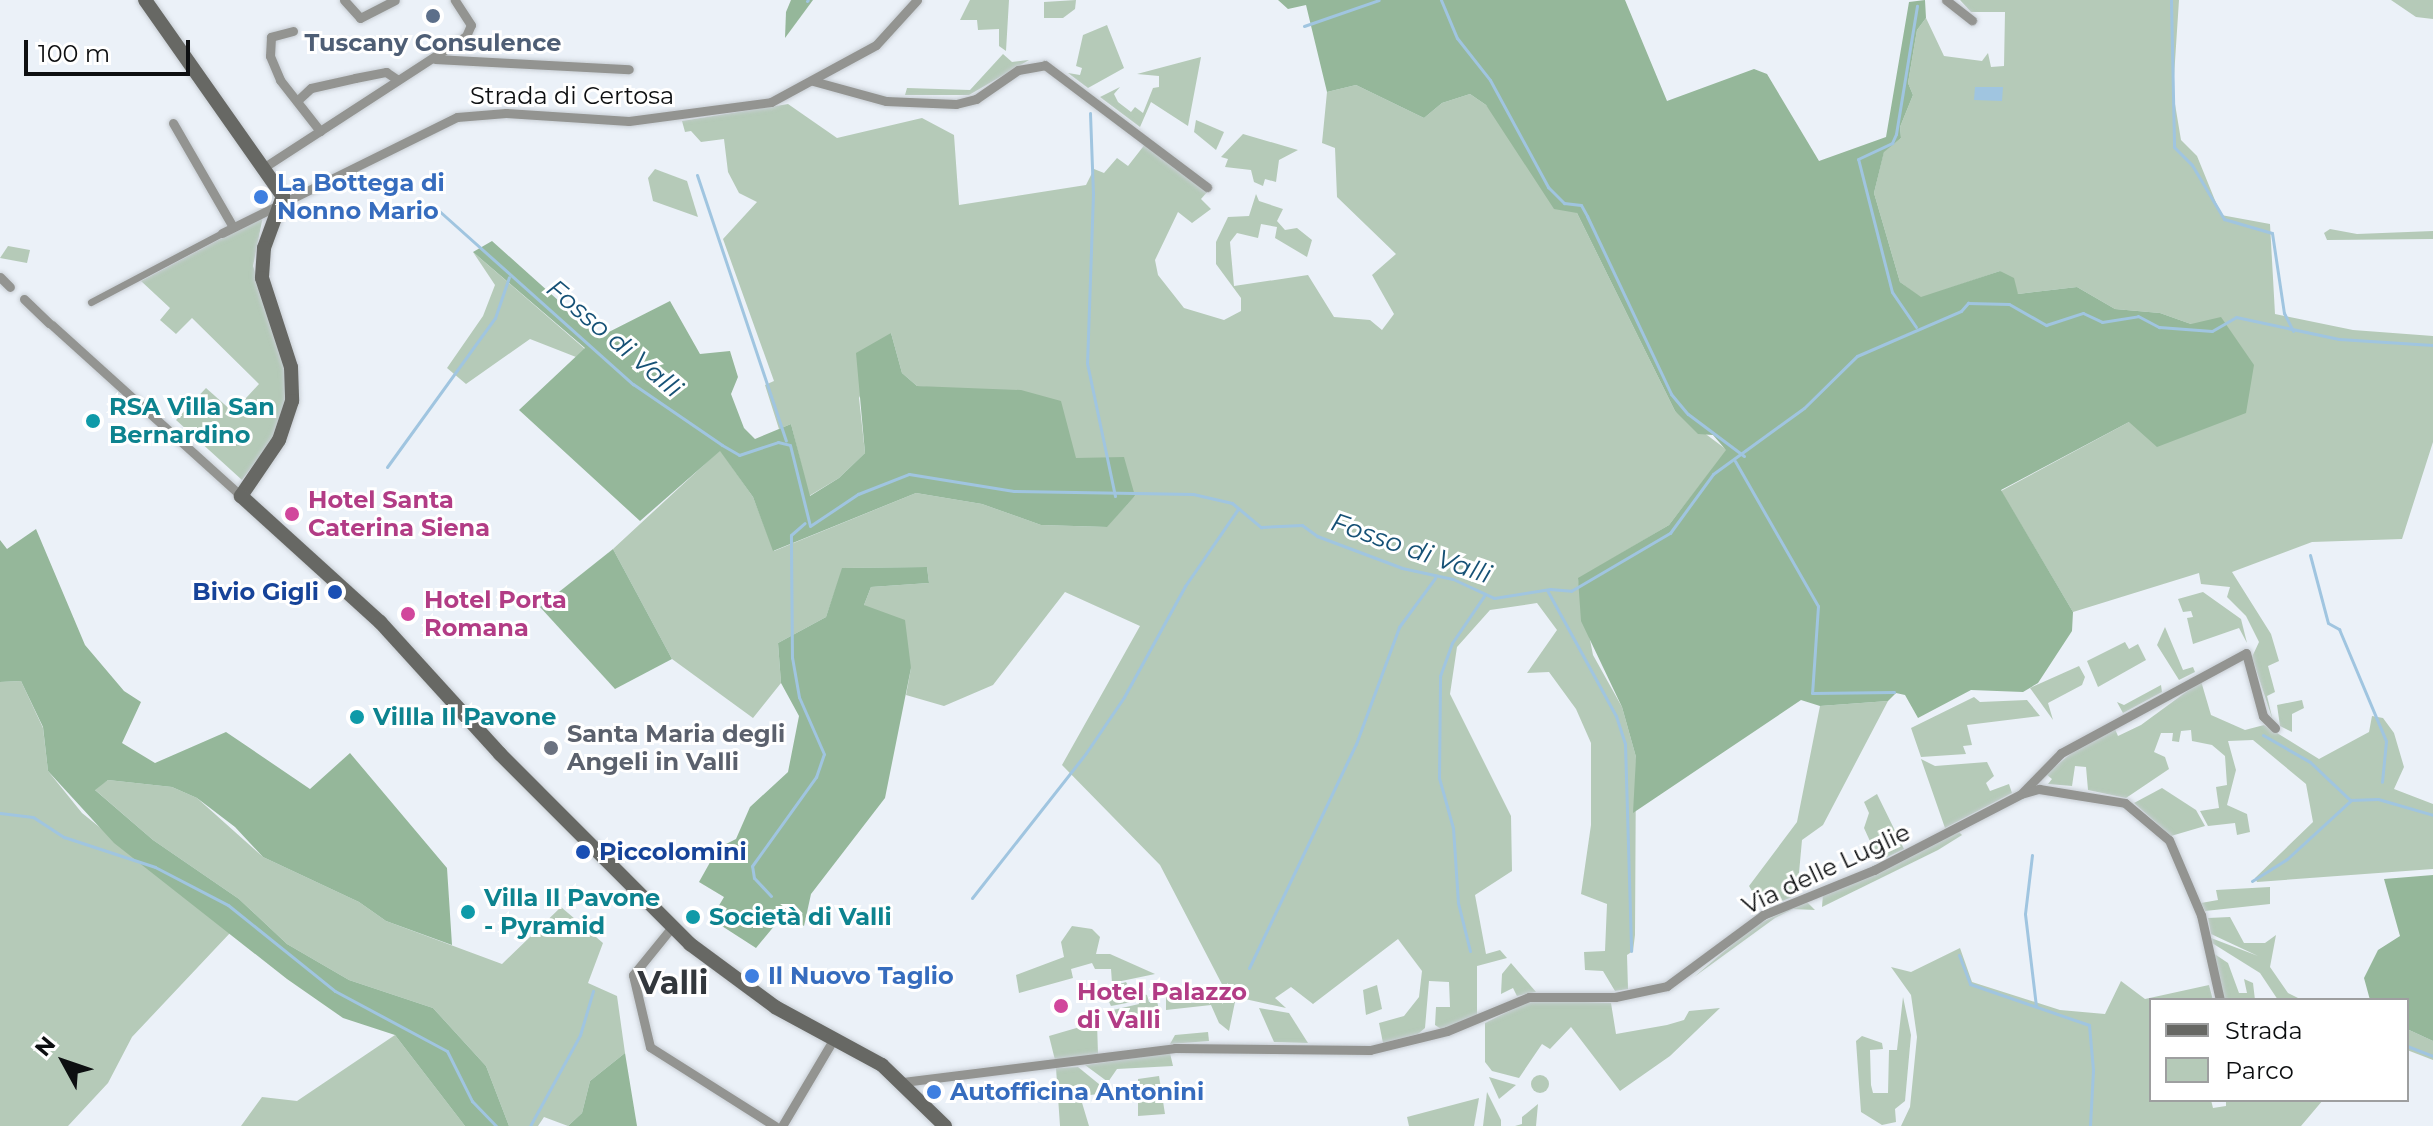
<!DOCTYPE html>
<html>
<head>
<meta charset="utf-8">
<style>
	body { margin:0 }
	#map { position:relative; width:2433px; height:1126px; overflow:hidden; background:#ebf1f8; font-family:Montserrat,sans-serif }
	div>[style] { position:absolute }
	.green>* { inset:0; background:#b5cab8 }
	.round { border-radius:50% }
	.forest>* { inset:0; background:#95b79a }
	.water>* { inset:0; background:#a0c5e0 }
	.stream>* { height:3px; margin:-1.5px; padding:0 1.5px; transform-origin:1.5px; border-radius:1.5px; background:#a0c5e0 }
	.roads { filter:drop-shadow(0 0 2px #c7cdd3) drop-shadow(0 0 2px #c7cdd3) }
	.pedestrian>* { height:7px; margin:-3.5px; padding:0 3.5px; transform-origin:3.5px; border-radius:3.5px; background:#939491 }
	.minor>* { height:9px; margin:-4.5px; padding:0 4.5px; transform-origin:4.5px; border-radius:4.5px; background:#939491 }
	.secondary>* { height:14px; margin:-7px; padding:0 7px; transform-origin:7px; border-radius:7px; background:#676864 }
	.dots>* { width:22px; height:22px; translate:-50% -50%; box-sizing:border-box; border:4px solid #fff; border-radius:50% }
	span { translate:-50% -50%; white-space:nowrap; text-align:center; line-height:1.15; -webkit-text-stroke:6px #fff; paint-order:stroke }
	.service-label { font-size:24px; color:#4e5e75; font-weight:700 }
	.street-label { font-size:24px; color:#0d0f11 }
	.shop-label { font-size:24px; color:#366cbe; font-weight:700 }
	.left { translate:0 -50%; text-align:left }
	.culture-label { font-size:24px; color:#0d838f; font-weight:700 }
	.hotel-label { font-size:24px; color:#b23c85; font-weight:700 }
	.transit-label { font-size:24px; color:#164399; font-weight:700 }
	.right { translate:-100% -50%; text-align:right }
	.worship-label { font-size:24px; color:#5b616d; font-weight:700 }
	.water-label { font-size:26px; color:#165176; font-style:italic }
	.district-label { font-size:32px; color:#32373c; font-weight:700 }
	.legend { position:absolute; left:2149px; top:998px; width:260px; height:104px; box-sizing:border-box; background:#fff; border:2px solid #9e9fa0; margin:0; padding:10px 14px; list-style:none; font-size:24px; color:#0d0f11 }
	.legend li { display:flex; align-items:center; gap:16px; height:40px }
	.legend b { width:40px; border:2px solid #9e9fa0 }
	.north { position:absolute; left:24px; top:1022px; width:80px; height:80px; -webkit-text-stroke:6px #fff; paint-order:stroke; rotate:310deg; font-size:22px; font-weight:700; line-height:32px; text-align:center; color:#0d0f11 }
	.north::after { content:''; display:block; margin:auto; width:28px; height:36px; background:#0d0f11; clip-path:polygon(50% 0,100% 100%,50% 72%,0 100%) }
	.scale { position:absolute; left:24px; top:40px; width:166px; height:36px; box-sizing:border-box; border:4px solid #0d0f11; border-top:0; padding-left:10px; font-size:24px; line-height:28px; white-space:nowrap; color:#0d0f11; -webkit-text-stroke:6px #fff; paint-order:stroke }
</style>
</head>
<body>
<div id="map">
	<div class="green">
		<div style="clip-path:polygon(970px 0,1009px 0,1006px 51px,999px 46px,999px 29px,978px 30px,977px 20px,960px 20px)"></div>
		<div style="clip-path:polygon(1076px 0,1075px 9px,1063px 18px,1044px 18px,1044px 2px)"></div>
		<div style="clip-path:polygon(1960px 0,2179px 0,2173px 92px,2181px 140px,2197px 156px,2221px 215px,2270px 224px,2275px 314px,2353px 330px,2433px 336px,2433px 442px,2402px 539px,2312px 542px,2232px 572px,2271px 634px,2279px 661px,2268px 666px,2275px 692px,2267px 696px,2273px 721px,2252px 657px,2259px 642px,2246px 616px,2227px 597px,2230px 587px,2201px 584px,2199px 573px,2073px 612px,2001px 491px,2129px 422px,2191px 324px,2160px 313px,2115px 309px,2077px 287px,2018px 294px,2000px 271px,1921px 298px,1900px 282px,1874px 193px,1884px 151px,1901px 138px,1900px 127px,1913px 95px,1908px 83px,1917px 30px,1926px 18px,1944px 56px,1982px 61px,1988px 53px,1991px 67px,2004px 66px,2005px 12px,1971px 12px)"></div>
		<div style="clip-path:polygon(2391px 0,2433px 0,2433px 19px,2416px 17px)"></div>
		<div style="clip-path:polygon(1107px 25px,1124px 68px,1088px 88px,1068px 73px,1080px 75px,1082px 68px,1076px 66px,1083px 35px)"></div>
		<div style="clip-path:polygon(1003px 54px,1012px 62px,1029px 60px,969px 95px,905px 95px,907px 88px,970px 90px)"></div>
		<div style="clip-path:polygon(1201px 57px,1188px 126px,1151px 102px,1140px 127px,1100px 97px,1120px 87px,1114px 94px,1118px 102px,1131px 112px,1135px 107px,1143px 113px,1153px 88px,1159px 87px,1159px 76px,1137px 74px)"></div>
		<div style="clip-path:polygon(1356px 85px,1424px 118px,1442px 103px,1470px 94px,1486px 105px,1577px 213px,1675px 411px,1727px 450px,1669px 525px,1578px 579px,1593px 655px,1622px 707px,1636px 757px,1635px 935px,1633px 951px,1627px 955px,1628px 989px,1615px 991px,1603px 971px,1585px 970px,1584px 952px,1605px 951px,1607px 904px,1581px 894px,1591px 825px,1591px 743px,1576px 709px,1549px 672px,1527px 673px,1557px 630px,1537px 603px,1490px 610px,1457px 647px,1450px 694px,1511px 816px,1512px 871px,1475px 895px,1486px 954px,1500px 950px,1507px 958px,1477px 966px,1477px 1017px,1441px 1029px,1435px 1025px,1436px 1007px,1450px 1007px,1449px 982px,1429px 981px,1425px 1028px,1418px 1034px,1383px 1043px,1379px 1023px,1404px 1016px,1419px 997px,1422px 971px,1398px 939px,1313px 1004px,1291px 987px,1275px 998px,1286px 1008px,1236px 997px,1229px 1031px,1219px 1023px,1211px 1005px,1166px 1010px,1166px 997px,1177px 987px,1189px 991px,1192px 1003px,1226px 992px,1160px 865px,1062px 765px,1140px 626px,1065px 592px,993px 685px,944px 706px,906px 695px,911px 668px,864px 605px,871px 587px,929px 583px,927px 567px,843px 568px,826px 617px,778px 643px,781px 683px,753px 718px,672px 659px,613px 549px,720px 450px,753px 497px,774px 551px,916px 493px,982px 504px,1041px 525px,1106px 527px,1135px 496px,946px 389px,917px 386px,902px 373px,891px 333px,859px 398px,865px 453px,839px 478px,809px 496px,791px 424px,779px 429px,765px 385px,774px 381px,723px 239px,757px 202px,739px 193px,728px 172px,724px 139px,701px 142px,691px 131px,685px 132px,682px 121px,788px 104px,837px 138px,922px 118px,954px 135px,959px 205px,1086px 185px,1094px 169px,1104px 173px,1117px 158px,1128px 166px,1146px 143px,1208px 191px,1201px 199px,1211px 209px,1192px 223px,1178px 212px,1155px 260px,1158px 275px,1184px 308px,1224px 320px,1241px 311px,1241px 298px,1216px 264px,1216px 242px,1228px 217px,1249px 216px,1256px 194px,1259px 201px,1283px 209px,1277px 221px,1285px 230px,1297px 228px,1312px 240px,1307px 257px,1275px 238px,1277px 227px,1261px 224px,1258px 238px,1237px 233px,1230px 242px,1234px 286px,1308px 275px,1334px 317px,1370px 320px,1382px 330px,1394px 314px,1372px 275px,1396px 254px,1337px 197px,1335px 148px,1322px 143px,1327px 92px)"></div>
		<div style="clip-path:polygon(1196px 120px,1224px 132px,1216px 150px,1194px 132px)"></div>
		<div style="clip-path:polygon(1243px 134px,1298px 150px,1279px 160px,1276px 182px,1265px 179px,1263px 186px,1254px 182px,1251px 170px,1225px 167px,1228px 159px,1221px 157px)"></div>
		<div style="clip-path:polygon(655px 169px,687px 181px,698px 217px,653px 201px,648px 178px)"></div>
		<div style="clip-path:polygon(263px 216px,253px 266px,284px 365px,286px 404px,272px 440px,242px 480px,176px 420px,206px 388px,233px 412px,259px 384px,192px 318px,176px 334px,160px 320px,170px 308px,141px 281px)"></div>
		<div style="clip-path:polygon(2330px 229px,2357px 234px,2433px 231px,2433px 239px,2327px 240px,2324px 233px)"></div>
		<div style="clip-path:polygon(8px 246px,30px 250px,27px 263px,0 258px)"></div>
		<div style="clip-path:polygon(473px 252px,585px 349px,576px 357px,530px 339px,466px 384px,447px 368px,483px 316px,495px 285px)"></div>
		<div style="clip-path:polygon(2203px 592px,2241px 619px,2247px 643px,2239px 628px,2193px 644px,2187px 618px,2193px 617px,2191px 611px,2183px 612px,2178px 599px)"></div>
		<div style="clip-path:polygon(2165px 627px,2183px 670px,2193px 667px,2195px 672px,2179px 680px,2157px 645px)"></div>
		<div style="clip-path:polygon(2125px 642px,2129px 649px,2138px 644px,2146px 660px,2098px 687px,2087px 661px)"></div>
		<div style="clip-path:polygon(2079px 666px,2085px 677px,2082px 685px,2048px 703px,2053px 720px,2030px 688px)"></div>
		<div style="clip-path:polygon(21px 681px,43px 728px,48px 771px,82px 813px,230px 933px,132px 1037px,108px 1083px,68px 1126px,0 1126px,0 682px)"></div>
		<div style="clip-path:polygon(2201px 681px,2211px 715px,2245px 730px,2264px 725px,2319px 759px,2369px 732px,2372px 716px,2383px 718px,2394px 733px,2404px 767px,2394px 789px,2433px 804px,2433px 869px,2257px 882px,2255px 878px,2313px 822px,2306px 784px,2253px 740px,2228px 741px,2236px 770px,2227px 805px,2247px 814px,2250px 832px,2237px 835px,2235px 823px,2208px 826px,2200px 811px,2219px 808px,2216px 787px,2227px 785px,2225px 756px,2212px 745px,2192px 741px,2191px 730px,2181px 731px,2179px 742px,2172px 741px,2173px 733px,2161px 733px,2154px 752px,2165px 757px,2169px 769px,2126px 798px,2088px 790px,2086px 767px,2075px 766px,2072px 786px,2048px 784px,2052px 779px,2046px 774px,2084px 743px,2114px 727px,2118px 736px,2141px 725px)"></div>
		<div style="clip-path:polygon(2161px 685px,2162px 692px,2123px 713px,2117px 702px,2124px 705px)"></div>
		<div style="clip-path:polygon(1974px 697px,1980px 702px,2027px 700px,2040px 716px,1967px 725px,1972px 745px,1963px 746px,1966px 754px,1921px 757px,1911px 728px)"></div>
		<div style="clip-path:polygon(2302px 700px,2304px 708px,2292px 714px,2292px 732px,2280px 726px,2277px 705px)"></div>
		<div style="clip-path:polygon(1888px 701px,1823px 825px,1802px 840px,1797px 895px,1763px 909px,1749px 886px,1797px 822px,1820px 706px)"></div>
		<div style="clip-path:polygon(1921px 759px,1935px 766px,1987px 762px,1994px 776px,1986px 783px,1990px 791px,2009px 784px,2012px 793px,1945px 828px)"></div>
		<div style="clip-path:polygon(108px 780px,172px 787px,197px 798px,263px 857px,359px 902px,386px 921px,502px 964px,561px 907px,603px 943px,588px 983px,617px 996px,625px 1053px,590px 1081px,582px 1113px,568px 1126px,544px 1117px,538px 1126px,509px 1126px,486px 1066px,433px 1008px,349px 980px,287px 944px,239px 899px,153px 840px,94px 789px)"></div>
		<div style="clip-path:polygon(2162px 788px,2196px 810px,2205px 826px,2171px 836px,2134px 803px)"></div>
		<div style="clip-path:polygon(1877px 794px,1904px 849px,1879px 861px,1864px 828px,1869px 813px,1864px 802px)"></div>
		<div style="clip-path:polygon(1959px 832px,1962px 835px,1938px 850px,1822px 907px,1823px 894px)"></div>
		<div style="clip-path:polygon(2270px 887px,2270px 904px,2205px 911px,2201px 903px,2218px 900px,2216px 890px)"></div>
		<div style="clip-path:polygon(1806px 901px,1815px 910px,1793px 909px,1775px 918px,1694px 977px,1754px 926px)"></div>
		<div style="clip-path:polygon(2230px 917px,2244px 943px,2265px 943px,2276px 935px,2270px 967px,2288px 993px,2302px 1000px,2278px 1000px,2260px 973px,2212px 943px,2211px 938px,2258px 956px,2211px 934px,2208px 918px)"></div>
		<div style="clip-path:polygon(1072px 926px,1092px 929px,1100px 937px,1096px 954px,1110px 954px,1155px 974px,1112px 983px,1111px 969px,1095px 969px,1092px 963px,1071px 969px,1073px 978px,1019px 993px,1016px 975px,1064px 957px,1061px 942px)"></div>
		<div style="clip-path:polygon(1960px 948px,1972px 982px,2060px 1010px,2105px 1014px,2121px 981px,2145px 999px,2209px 985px,2213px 1000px,2151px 1000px,2151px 1100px,2211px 1100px,2213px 1108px,2226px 1106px,2226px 1100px,2323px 1100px,2301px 1126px,1901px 1126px,1910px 1107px,1917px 1037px,1911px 995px,1891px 967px,1911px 972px)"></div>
		<div style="clip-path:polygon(2213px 953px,2228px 963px,2239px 993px,2247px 993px,2244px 979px,2253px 983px,2255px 1000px,2225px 1000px)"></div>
		<div style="clip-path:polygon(1511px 963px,1536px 992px,1517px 996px,1513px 988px,1501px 994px,1502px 974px)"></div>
		<div style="clip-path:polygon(1126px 982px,1137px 1001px,1111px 1006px,1103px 989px)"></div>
		<div style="clip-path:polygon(1377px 985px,1382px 1009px,1366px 1015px,1363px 990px)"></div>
		<div style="clip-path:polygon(1136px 992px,1147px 995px,1149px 1002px,1157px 1001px,1160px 1014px,1110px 1022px,1113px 1010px,1139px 1004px)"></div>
		<div style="clip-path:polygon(1903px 997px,1911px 1035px,1905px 1101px,1895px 1109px,1896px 1122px,1882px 1125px,1861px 1112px,1856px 1041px,1862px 1036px,1882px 1043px,1883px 1049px,1870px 1050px,1871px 1085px,1873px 1093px,1888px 1093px,1889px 1050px,1897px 1050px)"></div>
		<div style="clip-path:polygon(1531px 1000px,1611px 1003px,1616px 1034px,1667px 1025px,1684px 1020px,1689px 1011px,1720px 1008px,1670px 1056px,1620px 1091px,1571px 1027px,1550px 1049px,1542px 1044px,1519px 1078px,1492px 1071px,1485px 1062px,1485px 1023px)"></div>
		<div style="clip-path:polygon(1259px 1008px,1289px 1013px,1308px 1043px,1274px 1042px)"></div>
		<div style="clip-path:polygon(1097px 1022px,1098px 1055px,1055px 1060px,1049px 1036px)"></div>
		<div style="clip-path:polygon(2407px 1029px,2433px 1041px,2433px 1060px,2407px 1050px)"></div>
		<div style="clip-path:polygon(1208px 1032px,1209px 1041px,1170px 1044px,1175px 1035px)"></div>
		<div style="clip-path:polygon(395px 1035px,465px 1126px,241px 1126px,262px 1097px,297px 1101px)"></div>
		<div style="clip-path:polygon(1170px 1053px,1173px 1066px,1117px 1069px,1108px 1082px,1085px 1065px)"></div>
		<div style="clip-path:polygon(1078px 1067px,1110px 1093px,1080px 1096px,1089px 1126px,1060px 1126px,1056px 1068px)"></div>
		<div class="round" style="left:1531px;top:1075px;width:18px;height:18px"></div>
		<div style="clip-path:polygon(1159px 1076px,1165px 1114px,1138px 1116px,1138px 1079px)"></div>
		<div style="clip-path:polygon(1489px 1077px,1516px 1085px,1499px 1099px)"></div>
		<div style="clip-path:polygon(1487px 1092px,1501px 1120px,1501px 1126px,1483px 1126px)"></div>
		<div style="clip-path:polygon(1479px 1098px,1474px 1126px,1409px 1126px,1407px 1117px)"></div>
		<div style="clip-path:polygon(1538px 1104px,1536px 1126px,1515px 1126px,1522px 1124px,1522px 1117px)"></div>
	</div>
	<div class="forest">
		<div style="clip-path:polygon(791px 0,813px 0,785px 38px,786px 12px)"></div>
		<div style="clip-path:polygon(1278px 0,1625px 0,1667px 101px,1754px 69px,1767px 74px,1819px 161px,1886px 137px,1909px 2px,1925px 0,1926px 18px,1917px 30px,1908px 83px,1913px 95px,1900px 127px,1901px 138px,1884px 152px,1874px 193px,1900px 282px,1921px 297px,2000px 271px,2014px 278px,2018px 294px,2077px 287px,2115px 309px,2160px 313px,2191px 324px,2221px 317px,2254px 365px,2246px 413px,2157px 447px,2129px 422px,2001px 490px,2073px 612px,2072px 631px,2038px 683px,2023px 692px,1971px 690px,1918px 718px,1905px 695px,1896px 693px,1888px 701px,1820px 706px,1801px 700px,1633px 813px,1636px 757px,1622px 707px,1581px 621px,1578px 578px,1669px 525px,1726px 450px,1713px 435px,1698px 434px,1675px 411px,1577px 213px,1554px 209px,1486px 105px,1470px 94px,1442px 103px,1424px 118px,1356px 85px,1327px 92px,1306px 5px,1288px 9px)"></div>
		<div style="clip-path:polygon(492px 241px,599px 337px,670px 301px,700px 354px,730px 351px,738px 377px,731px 394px,744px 428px,755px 439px,791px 424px,810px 496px,839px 478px,865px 453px,856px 353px,891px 333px,902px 373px,917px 386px,1021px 390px,1061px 401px,1076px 458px,1124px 457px,1135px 496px,1107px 527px,1041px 525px,982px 504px,916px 493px,773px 551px,753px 497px,720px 451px,640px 521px,519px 410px,585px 348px,473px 252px)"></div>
		<div style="clip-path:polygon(36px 529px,85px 645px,124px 691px,141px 702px,122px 743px,155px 763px,226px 732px,310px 789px,350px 753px,447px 868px,452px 945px,386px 921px,359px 902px,263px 857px,235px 827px,197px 798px,172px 787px,108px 780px,95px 790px,153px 840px,239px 899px,287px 944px,349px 980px,433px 1008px,486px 1066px,509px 1126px,465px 1126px,395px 1035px,343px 1018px,287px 979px,114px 843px,48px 771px,43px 727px,21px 681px,0 682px,0 540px,7px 549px)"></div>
		<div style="clip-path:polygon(613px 549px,672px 659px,615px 689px,540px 607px)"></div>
		<div style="clip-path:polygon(927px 567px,929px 583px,871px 587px,864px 605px,905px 620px,911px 668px,885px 798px,811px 894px,804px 926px,785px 913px,756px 948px,711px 919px,724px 897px,699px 882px,718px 848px,736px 839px,750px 807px,788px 772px,799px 716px,781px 683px,778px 643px,826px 617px,842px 568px)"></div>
		<div style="clip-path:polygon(2433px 875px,2433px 1041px,2407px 1029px,2407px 1000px,2370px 1000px,2364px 978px,2378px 950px,2400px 936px,2384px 879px)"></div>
		<div style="clip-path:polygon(625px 1053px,637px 1126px,568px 1126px,582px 1113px,590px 1081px)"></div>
	</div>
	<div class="water">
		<div style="clip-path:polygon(1975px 87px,2003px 87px,2002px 101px,1974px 100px)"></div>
	</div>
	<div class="stream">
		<div style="left:1441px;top:0;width:41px;rotate:67.2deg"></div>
		<div style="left:1457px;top:38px;width:53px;rotate:51.8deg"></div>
		<div style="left:1490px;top:80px;width:122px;rotate:61.5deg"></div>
		<div style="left:1548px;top:187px;width:23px;rotate:45deg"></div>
		<div style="left:1564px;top:203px;width:17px;rotate:7deg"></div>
		<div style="left:1581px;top:205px;width:13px;rotate:61deg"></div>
		<div style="left:1587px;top:216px;width:197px;rotate:64.7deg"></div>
		<div style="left:1671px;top:394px;width:26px;rotate:50deg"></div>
		<div style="left:1688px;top:414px;width:70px;rotate:36.9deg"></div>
		<div style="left:2171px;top:0;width:147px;rotate:88.8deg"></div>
		<div style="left:2174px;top:147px;width:25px;rotate:45deg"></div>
		<div style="left:2192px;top:165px;width:63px;rotate:59.3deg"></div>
		<div style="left:2224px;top:219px;width:50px;rotate:16.3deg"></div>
		<div style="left:2272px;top:233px;width:81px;rotate:81.5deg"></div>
		<div style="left:2284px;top:313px;width:20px;rotate:63deg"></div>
		<div style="left:807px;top:1px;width:1px;rotate:-45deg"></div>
		<div style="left:1304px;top:26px;width:79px;rotate:-19.1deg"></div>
		<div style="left:1090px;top:113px;width:80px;rotate:87.9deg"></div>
		<div style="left:1093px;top:193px;width:170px;rotate:92deg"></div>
		<div style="left:1087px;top:363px;width:136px;rotate:78.1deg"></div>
		<div style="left:697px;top:175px;width:280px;rotate:71.5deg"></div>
		<div style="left:437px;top:209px;width:263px;rotate:41.8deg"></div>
		<div style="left:633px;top:384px;width:108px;rotate:34.4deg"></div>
		<div style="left:722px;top:445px;width:20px;rotate:30deg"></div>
		<div style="left:739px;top:455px;width:41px;rotate:-18.4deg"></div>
		<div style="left:778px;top:442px;width:12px;rotate:14deg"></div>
		<div style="left:790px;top:445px;width:83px;rotate:76.1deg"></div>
		<div style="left:810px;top:526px;width:58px;rotate:-33.7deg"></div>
		<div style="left:858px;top:494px;width:55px;rotate:-21.4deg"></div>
		<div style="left:909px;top:474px;width:106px;rotate:9.2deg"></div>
		<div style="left:1014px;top:491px;width:179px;rotate:1deg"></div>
		<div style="left:1193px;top:494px;width:40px;rotate:13deg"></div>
		<div style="left:1232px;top:503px;width:38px;rotate:40deg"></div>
		<div style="left:1261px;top:527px;width:41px;rotate:-2.8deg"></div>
		<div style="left:1302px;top:525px;width:19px;rotate:36deg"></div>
		<div style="left:1317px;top:536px;width:91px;rotate:20.6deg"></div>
		<div style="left:1402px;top:568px;width:52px;rotate:12.2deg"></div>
		<div style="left:1453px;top:579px;width:45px;rotate:24.9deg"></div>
		<div style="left:1494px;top:598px;width:57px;rotate:-9.1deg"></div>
		<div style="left:1550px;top:589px;width:21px;rotate:5deg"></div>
		<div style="left:1571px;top:591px;width:115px;rotate:-30.4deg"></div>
		<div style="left:1670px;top:533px;width:73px;rotate:-53.9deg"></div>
		<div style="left:1713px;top:474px;width:112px;rotate:-36deg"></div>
		<div style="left:1804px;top:408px;width:74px;rotate:-44.5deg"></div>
		<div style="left:1857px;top:356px;width:113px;rotate:-23.4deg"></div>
		<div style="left:1961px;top:311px;width:11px;rotate:-49deg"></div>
		<div style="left:1968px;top:303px;width:41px;rotate:1.4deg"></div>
		<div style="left:2009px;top:304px;width:43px;rotate:29.6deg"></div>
		<div style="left:2046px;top:325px;width:39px;rotate:-18deg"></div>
		<div style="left:2083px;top:313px;width:21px;rotate:25deg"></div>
		<div style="left:2102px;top:322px;width:36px;rotate:-9deg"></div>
		<div style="left:2138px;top:316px;width:24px;rotate:28deg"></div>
		<div style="left:2159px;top:327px;width:53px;rotate:4.3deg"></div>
		<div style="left:2212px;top:331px;width:28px;rotate:-30deg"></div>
		<div style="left:2236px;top:317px;width:105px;rotate:12.1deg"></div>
		<div style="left:2339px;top:339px;width:94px;rotate:3.7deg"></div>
		<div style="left:1916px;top:327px;width:42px;rotate:-124.4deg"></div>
		<div style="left:1892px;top:292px;width:137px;rotate:-104.3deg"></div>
		<div style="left:1858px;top:159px;width:38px;rotate:-25deg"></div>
		<div style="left:1892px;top:143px;width:10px;rotate:-66deg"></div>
		<div style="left:1896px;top:134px;width:130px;rotate:-80.7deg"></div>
		<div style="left:1735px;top:461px;width:167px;rotate:60.2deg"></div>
		<div style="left:1818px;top:606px;width:87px;rotate:93.9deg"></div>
		<div style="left:1812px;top:693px;width:82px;rotate:-0.7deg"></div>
		<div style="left:387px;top:467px;width:184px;rotate:-54.1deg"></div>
		<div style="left:495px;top:318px;width:43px;rotate:-71.1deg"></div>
		<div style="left:2310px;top:555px;width:70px;rotate:75.2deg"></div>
		<div style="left:2328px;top:623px;width:13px;rotate:29deg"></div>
		<div style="left:2339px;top:629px;width:121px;rotate:67.2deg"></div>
		<div style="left:2386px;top:741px;width:41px;rotate:95.6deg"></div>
		<div style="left:1547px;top:590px;width:144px;rotate:61.3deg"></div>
		<div style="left:1616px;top:716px;width:29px;rotate:72deg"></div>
		<div style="left:1625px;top:744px;width:207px;rotate:88.3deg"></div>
		<div style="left:2263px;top:735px;width:54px;rotate:29.9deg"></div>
		<div style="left:2310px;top:762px;width:55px;rotate:43.5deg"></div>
		<div style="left:2350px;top:800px;width:28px;rotate:-2deg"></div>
		<div style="left:2378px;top:799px;width:57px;rotate:16.2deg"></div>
		<div style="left:0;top:813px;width:33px;rotate:7deg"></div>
		<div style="left:33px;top:817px;width:37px;rotate:33deg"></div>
		<div style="left:64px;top:837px;width:96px;rotate:18.2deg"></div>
		<div style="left:155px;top:867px;width:82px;rotate:27.5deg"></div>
		<div style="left:228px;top:905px;width:137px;rotate:38.8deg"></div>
		<div style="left:335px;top:991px;width:127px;rotate:28.2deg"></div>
		<div style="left:447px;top:1051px;width:56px;rotate:63.4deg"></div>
		<div style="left:472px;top:1101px;width:35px;rotate:46deg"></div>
		<div style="left:2032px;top:855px;width:59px;rotate:96.8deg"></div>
		<div style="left:2025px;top:914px;width:93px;rotate:83.2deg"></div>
		<div style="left:2252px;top:881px;width:41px;rotate:-32.2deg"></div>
		<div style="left:2287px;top:859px;width:86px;rotate:-42.6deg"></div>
		<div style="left:771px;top:896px;width:25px;rotate:-133deg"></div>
		<div style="left:754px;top:878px;width:12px;rotate:-99deg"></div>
		<div style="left:752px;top:866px;width:110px;rotate:-54.3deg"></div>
		<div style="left:816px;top:777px;width:24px;rotate:-71deg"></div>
		<div style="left:824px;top:754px;width:62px;rotate:-113.7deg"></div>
		<div style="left:799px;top:697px;width:40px;rotate:-100deg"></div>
		<div style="left:792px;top:658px;width:123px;rotate:-90.5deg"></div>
		<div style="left:791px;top:535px;width:18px;rotate:-41deg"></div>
		<div style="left:972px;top:898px;width:184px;rotate:-51.8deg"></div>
		<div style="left:1086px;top:753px;width:68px;rotate:-55.8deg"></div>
		<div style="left:1124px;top:697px;width:127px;rotate:-61.2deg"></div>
		<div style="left:1185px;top:586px;width:93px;rotate:-55.5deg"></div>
		<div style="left:1470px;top:951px;width:49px;rotate:-104deg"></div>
		<div style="left:1458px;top:903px;width:75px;rotate:-93.8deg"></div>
		<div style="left:1453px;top:828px;width:52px;rotate:-105.6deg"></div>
		<div style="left:1439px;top:778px;width:102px;rotate:-89.4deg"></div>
		<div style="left:1440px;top:676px;width:35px;rotate:-70deg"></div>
		<div style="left:1452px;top:643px;width:57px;rotate:-55.8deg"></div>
		<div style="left:1959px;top:955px;width:31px;rotate:69deg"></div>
		<div style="left:1970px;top:984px;width:126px;rotate:19deg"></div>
		<div style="left:2089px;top:1025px;width:45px;rotate:84.9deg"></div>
		<div style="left:2093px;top:1070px;width:56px;rotate:93.1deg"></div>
		<div style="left:1249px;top:968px;width:248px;rotate:-64.5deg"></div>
		<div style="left:1356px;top:744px;width:125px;rotate:-69.8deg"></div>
		<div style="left:1399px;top:627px;width:61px;rotate:-53.7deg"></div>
		<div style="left:2407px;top:1046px;width:28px;rotate:21deg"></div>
		<div style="left:530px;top:1126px;width:104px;rotate:-61.2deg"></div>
		<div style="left:580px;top:1035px;width:46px;rotate:-73.5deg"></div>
	</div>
	<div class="roads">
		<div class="pedestrian">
			<div style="left:91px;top:302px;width:148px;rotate:-27.8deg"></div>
		</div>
		<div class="minor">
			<div style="left:344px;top:0;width:24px;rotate:48deg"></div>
			<div style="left:360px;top:18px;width:39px;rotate:-27deg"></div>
			<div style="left:1946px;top:0;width:33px;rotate:38deg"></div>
			<div style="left:293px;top:31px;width:23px;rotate:165deg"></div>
			<div style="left:271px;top:37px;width:19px;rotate:93deg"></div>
			<div style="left:270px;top:56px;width:26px;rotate:67deg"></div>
			<div style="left:280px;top:80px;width:65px;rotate:51.9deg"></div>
			<div style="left:435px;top:59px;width:194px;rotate:3deg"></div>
			<div style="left:813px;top:81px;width:76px;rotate:15.3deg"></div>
			<div style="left:886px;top:101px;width:70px;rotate:2.5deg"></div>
			<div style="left:956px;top:104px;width:21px;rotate:-14deg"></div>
			<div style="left:976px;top:99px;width:51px;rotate:-34.6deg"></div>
			<div style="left:1018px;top:70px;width:27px;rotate:-10deg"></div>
			<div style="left:1045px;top:65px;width:203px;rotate:37deg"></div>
			<div style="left:299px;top:99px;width:16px;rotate:-43deg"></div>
			<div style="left:311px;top:88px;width:45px;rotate:-12.8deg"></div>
			<div style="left:355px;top:78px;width:32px;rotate:-11deg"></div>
			<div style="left:386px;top:72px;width:14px;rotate:34deg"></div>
			<div style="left:173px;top:123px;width:120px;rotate:60deg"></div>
			<div style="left:266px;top:166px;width:239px;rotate:-33deg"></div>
			<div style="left:466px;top:36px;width:12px;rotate:-66deg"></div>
			<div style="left:471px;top:25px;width:30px;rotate:-123deg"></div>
			<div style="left:222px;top:233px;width:262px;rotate:-26.3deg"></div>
			<div style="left:457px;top:117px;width:49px;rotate:-4.7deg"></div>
			<div style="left:506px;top:113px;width:123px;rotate:3.7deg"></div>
			<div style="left:629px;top:121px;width:143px;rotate:-7.6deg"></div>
			<div style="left:771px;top:102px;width:119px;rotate:-28.5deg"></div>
			<div style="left:876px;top:45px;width:61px;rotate:-47.7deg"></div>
			<div style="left:0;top:277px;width:14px;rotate:45deg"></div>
			<div style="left:24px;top:299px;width:35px;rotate:44deg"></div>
			<div style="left:52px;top:325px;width:255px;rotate:42.1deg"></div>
			<div style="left:2023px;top:792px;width:54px;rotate:-45.7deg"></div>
			<div style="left:2061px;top:753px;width:210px;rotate:-28.4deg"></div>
			<div style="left:2246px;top:653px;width:65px;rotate:74.9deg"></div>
			<div style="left:2263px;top:716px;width:17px;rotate:45deg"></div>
			<div style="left:672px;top:927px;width:62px;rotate:129.1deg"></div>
			<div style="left:633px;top:975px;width:74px;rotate:76.7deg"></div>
			<div style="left:650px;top:1047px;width:148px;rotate:32.3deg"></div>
			<div style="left:903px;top:1082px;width:274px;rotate:-7.1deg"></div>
			<div style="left:1175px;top:1048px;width:195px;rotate:0.6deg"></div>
			<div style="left:1370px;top:1050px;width:79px;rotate:-13.9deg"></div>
			<div style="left:1447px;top:1031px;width:89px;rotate:-22.5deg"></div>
			<div style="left:1529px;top:997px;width:86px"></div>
			<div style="left:1615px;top:997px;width:53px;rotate:-11.9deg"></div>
			<div style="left:1667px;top:986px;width:119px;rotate:-36.5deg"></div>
			<div style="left:1763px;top:915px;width:120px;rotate:-22.1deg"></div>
			<div style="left:1874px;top:870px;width:165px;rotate:-27.3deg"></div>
			<div style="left:2021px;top:794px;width:19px;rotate:-16deg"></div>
			<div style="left:2039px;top:789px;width:87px;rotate:9.2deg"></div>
			<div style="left:2125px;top:803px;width:57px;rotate:40.1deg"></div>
			<div style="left:2169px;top:840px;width:82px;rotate:66.9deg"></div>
			<div style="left:2201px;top:915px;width:87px;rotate:77.4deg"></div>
			<div style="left:782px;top:1126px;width:100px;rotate:-59.3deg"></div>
		</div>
		<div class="secondary">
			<div style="left:145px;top:0;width:240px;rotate:54.9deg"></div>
			<div style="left:283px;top:196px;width:55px;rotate:110.1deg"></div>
			<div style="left:264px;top:248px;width:30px;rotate:94deg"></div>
			<div style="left:262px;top:278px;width:94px;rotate:72deg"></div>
			<div style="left:291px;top:367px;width:34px;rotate:88deg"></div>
			<div style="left:292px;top:401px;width:41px;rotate:108.4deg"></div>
			<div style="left:279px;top:440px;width:68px;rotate:124.2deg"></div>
			<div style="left:241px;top:496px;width:188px;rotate:42.2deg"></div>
			<div style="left:380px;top:622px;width:178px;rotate:47.7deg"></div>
			<div style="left:500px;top:754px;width:269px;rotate:45deg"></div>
			<div style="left:690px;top:944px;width:106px;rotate:36.5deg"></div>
			<div style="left:775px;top:1007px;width:122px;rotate:28.5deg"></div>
			<div style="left:882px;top:1065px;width:88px;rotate:44.1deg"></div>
		</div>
	</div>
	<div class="dots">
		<div style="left:433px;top:16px;background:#5c6f8a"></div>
		<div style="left:261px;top:197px;background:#3f7fe0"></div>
		<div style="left:93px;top:421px;background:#0f9aa8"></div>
		<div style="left:292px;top:514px;background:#d1479c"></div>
		<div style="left:335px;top:592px;background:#1a4fb4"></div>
		<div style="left:408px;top:614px;background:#d1479c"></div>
		<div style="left:357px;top:717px;background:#0f9aa8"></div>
		<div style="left:551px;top:748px;background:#6b7280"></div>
		<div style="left:583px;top:852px;background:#1a4fb4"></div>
		<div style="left:468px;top:912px;background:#0f9aa8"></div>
		<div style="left:693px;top:917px;background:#0f9aa8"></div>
		<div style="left:752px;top:976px;background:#3f7fe0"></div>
		<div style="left:1061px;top:1006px;background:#d1479c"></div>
		<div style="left:934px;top:1092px;background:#3f7fe0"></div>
	</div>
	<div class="service-label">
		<span style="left:433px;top:43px">Tuscany Consulence</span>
	</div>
	<div class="street-label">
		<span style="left:572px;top:96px">Strada di Certosa</span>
		<span style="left:1826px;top:869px;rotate:-25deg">Via delle Luglie</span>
	</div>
	<div class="shop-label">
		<span class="left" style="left:277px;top:197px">La Bottega di<br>Nonno Mario</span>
		<span class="left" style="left:768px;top:976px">Il Nuovo Taglio</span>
		<span class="left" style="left:950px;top:1092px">Autofficina Antonini</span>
	</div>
	<div class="culture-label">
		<span class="left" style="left:109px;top:421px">RSA Villa San<br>Bernardino</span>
		<span class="left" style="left:373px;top:717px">Villla Il Pavone</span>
		<span class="left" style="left:484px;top:912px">Villa Il Pavone<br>- Pyramid</span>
		<span class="left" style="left:709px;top:917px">Società di Valli</span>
	</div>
	<div class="hotel-label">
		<span class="left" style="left:308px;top:514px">Hotel Santa<br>Caterina Siena</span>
		<span class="left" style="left:424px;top:614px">Hotel Porta<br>Romana</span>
		<span class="left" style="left:1077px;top:1006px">Hotel Palazzo<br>di Valli</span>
	</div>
	<div class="transit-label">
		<span class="right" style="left:319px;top:592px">Bivio Gigli</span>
		<span class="left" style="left:599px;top:852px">Piccolomini</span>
	</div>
	<div class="worship-label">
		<span class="left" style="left:567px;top:748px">Santa Maria degli<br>Angeli in Valli</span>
	</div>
	<div class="water-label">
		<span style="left:614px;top:339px;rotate:40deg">Fosso di Valli</span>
		<span style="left:1411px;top:549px;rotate:19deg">Fosso di Valli</span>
	</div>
	<div class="district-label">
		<span style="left:673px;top:983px">Valli</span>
	</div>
	<ul class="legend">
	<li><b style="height:10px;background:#676864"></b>Strada</li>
	<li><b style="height:22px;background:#b5cab8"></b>Parco</li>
	</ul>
	<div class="north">N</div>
	<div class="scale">100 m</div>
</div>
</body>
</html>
